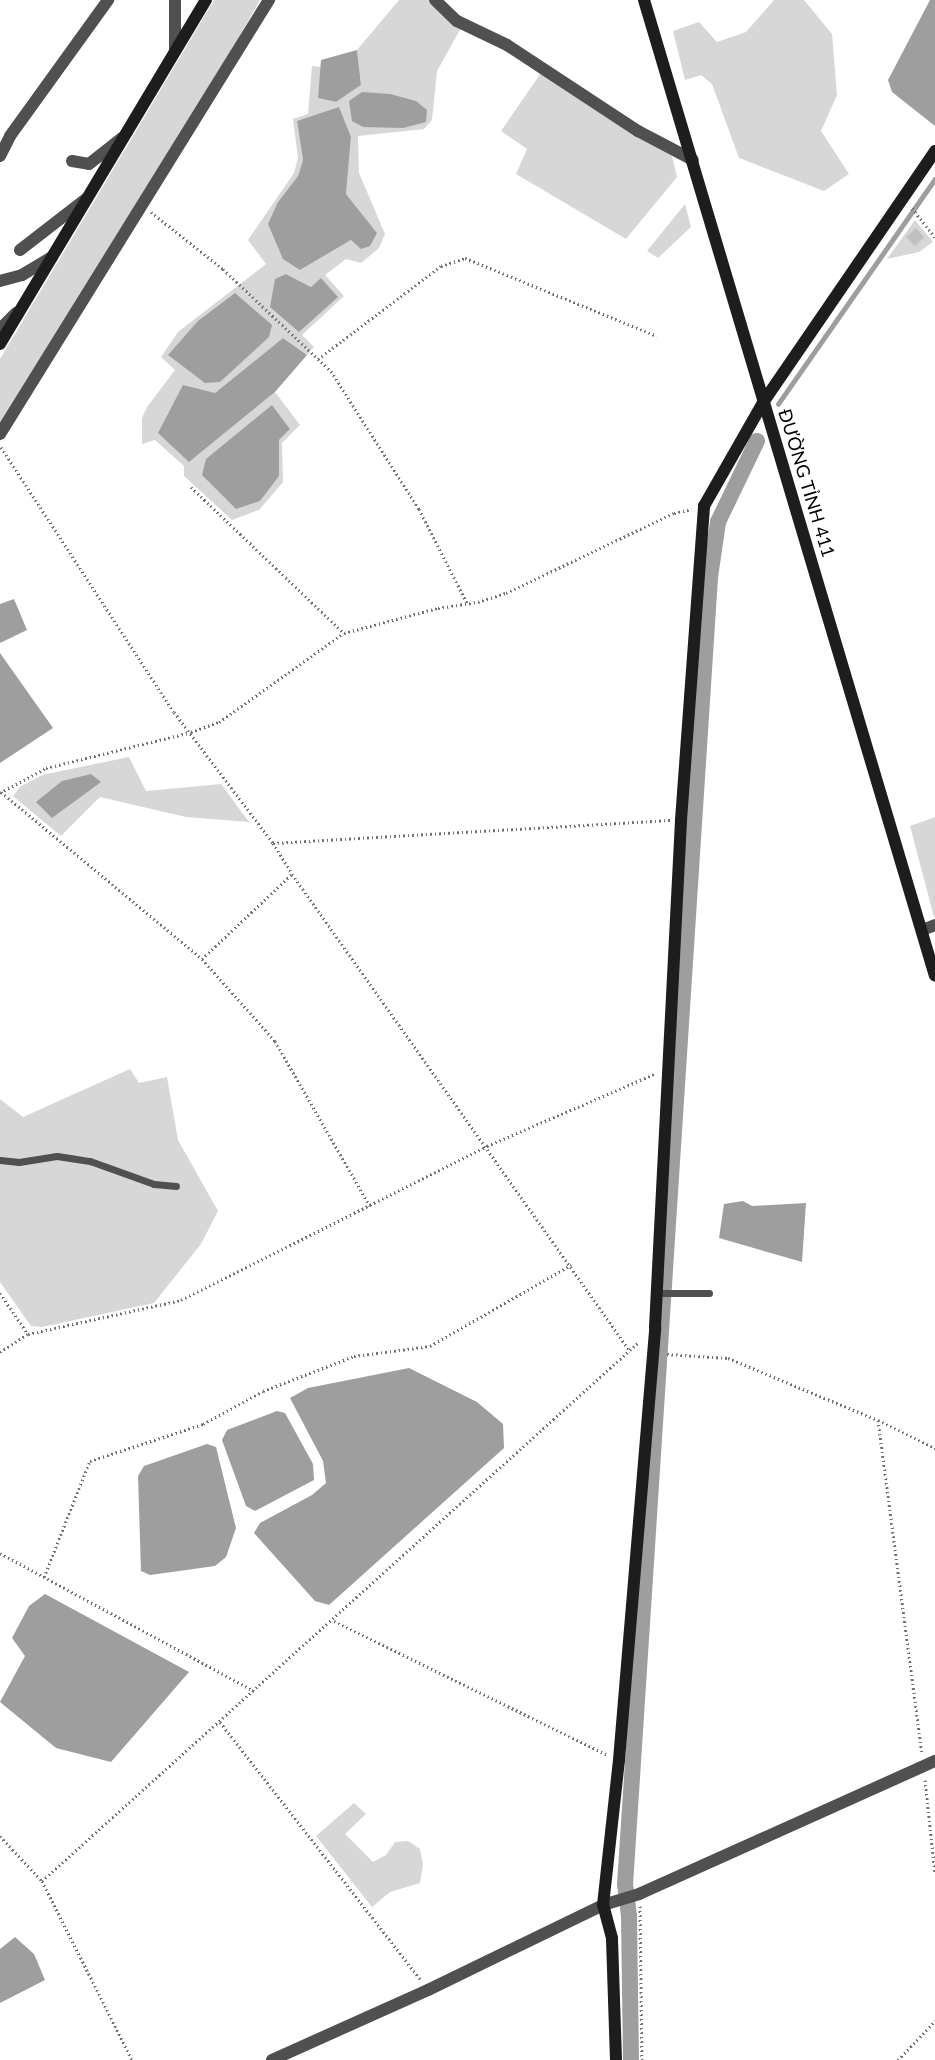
<!DOCTYPE html>
<html>
<head>
<meta charset="utf-8">
<style>
	body { margin:0 }
	#map { position:relative; width:935px; height:2060px; overflow:hidden; background:#fff; font-family:Lato,sans-serif }
	div>[style] { position:absolute }
	.green>* { inset:0; background:#d7d7d7 }
	.water>* { inset:0; background:#9e9e9e }
	.stream>* { height:4.5px; margin:-2.25px; padding:0 2.25px; transform-origin:2.25px; border-radius:2.25px; background:#9e9e9e }
	.canal>* { height:16px; margin:-8px; padding:0 8px; transform-origin:8px; border-radius:8px; background:#9e9e9e }
	.building>* { inset:0; background:#c0c0c0 }
	.path>* { height:3px; margin-top:-1.5px; transform-origin:0; background:repeating-linear-gradient(90deg,#727272 0 1.5px,transparent 0 4.5px) }
	.service>* { height:7px; margin:-3.5px; padding:0 3.5px; transform-origin:3.5px; border-radius:3.5px; background:#505050 }
	.minor>* { height:12px; margin:-6px; padding:0 6px; transform-origin:6px; border-radius:6px; background:#505050 }
	.secondary>* { height:12px; margin:-6px; padding:0 6px; transform-origin:6px; border-radius:6px; background:#1d1d1d }
	span { translate:-50% -50%; white-space:nowrap; text-align:center; line-height:1.15; -webkit-text-stroke:5px #fff; paint-order:stroke }
	.street-label { font-size:18px; color:#000 }
</style>
</head>
<body>
<div id="map">
	<div class="green">
		<div style="clip-path:polygon(214px 0,260px 0,214px 80px,0 431px,0 359px)"></div>
		<div style="clip-path:polygon(evenodd,399px 0,431px 0,461px 28px,437px 71px,432px 120px,424px 129px,358px 136px,359px 173px,385px 234px,379px 248px,361px 263px,346px 259px,325px 275px,344px 296px,302px 335px,314px 347px,307px 355px,283px 338px,215px 393px,189px 462px,275px 392px,300px 425px,282px 443px,283px 482px,259px 510px,232px 520px,184px 476px,184px 466px,155px 440px,142px 444px,142px 418px,147px 407px,175px 370px,161px 357px,178px 332px,266px 264px,248px 240px,294px 173px,298px 158px,293px 119px,308px 114px,312px 66px,321px 67px,318px 98px,336px 102px,361px 85px,357px 50px,399px 0,297px 121px,351px 137px,346px 194px,377px 233px,351px 240px,300px 270px,278px 202px,298px 176px,303px 160px,297px 121px,399px 0,286px 274px,311px 287px,270px 307px,286px 274px,399px 0,272px 405px,290px 429px,279px 440px,272px 405px)"></div>
		<div style="clip-path:polygon(774px 0,804px 0,832px 34px,837px 95px,821px 131px,849px 174px,824px 191px,739px 158px,712px 84px,701px 75px,685px 80px,673px 31px,699px 22px,717px 42px,746px 32px)"></div>
		<div style="clip-path:polygon(541px 73px,672px 156px,677px 177px,626px 239px,516px 174px,527px 149px,501px 131px)"></div>
		<div style="clip-path:polygon(685px 204px,691px 227px,658px 258px,647px 251px)"></div>
		<div style="clip-path:polygon(915px 220px,933px 242px,919px 252px,887px 259px)"></div>
		<div style="clip-path:polygon(129px 757px,146px 791px,221px 784px,249px 822px,186px 817px,100px 797px,61px 836px,13px 796px,20px 787px,42px 775px)"></div>
		<div style="clip-path:polygon(935px 817px,935px 917px,934px 917px,910px 826px)"></div>
		<div style="clip-path:polygon(130px 1069px,139px 1083px,167px 1077px,178px 1140px,218px 1211px,201px 1244px,154px 1303px,42px 1327px,31px 1326px,0 1282px,0 1099px,23px 1117px)"></div>
		<div style="clip-path:polygon(354px 1803px,366px 1814px,345px 1834px,373px 1862px,386px 1855px,395px 1842px,408px 1841px,420px 1849px,423px 1864px,420px 1883px,390px 1892px,372px 1907px,316px 1836px)"></div>
	</div>
	<div class="water">
		<div style="clip-path:polygon(930px 0,935px 0,935px 126px,892px 92px,888px 80px)"></div>
		<div style="clip-path:polygon(357px 50px,361px 85px,336px 102px,318px 98px,321px 60px)"></div>
		<div style="clip-path:polygon(362px 92px,390px 94px,416px 101px,427px 110px,426px 122px,403px 128px,363px 127px,352px 121px,349px 101px)"></div>
		<div style="clip-path:polygon(339px 107px,351px 137px,346px 194px,377px 233px,370px 246px,361px 249px,351px 240px,300px 270px,283px 259px,268px 224px,278px 202px,298px 176px,303px 160px,297px 121px)"></div>
		<div style="clip-path:polygon(286px 274px,311px 287px,321px 278px,338px 297px,299px 332px,270px 307px,275px 279px)"></div>
		<div style="clip-path:polygon(235px 293px,272px 325px,269px 337px,220px 382px,205px 383px,168px 355px,198px 321px)"></div>
		<div style="clip-path:polygon(283px 338px,307px 355px,275px 392px,189px 462px,158px 433px,183px 385px,215px 393px)"></div>
		<div style="clip-path:polygon(272px 405px,290px 429px,279px 440px,279px 476px,260px 501px,236px 509px,202px 475px,206px 459px)"></div>
		<div style="clip-path:polygon(14px 599px,27px 630px,0 643px,0 604px)"></div>
		<div style="clip-path:polygon(0 653px,53px 728px,0 763px)"></div>
		<div style="clip-path:polygon(91px 774px,101px 782px,52px 818px,36px 802px,62px 781px)"></div>
		<div style="clip-path:polygon(743px 1201px,752px 1206px,806px 1203px,802px 1262px,719px 1238px,724px 1204px)"></div>
		<div style="clip-path:polygon(409px 1368px,477px 1402px,503px 1424px,504px 1448px,329px 1605px,315px 1601px,254px 1533px,260px 1523px,312px 1495px,326px 1483px,323px 1461px,290px 1398px,308px 1388px)"></div>
		<div style="clip-path:polygon(277px 1411px,285px 1413px,313px 1464px,314px 1480px,255px 1511px,246px 1506px,222px 1440px,227px 1430px)"></div>
		<div style="clip-path:polygon(207px 1444px,216px 1447px,236px 1528px,226px 1557px,215px 1566px,150px 1575px,141px 1571px,138px 1476px,144px 1466px)"></div>
		<div style="clip-path:polygon(45px 1594px,189px 1672px,111px 1762px,56px 1748px,0 1702px,25px 1656px,12px 1638px,29px 1606px)"></div>
		<div style="clip-path:polygon(15px 1937px,34px 1954px,45px 1980px,0 2003px,0 1949px)"></div>
	</div>
	<div class="stream">
		<div style="left:778px;top:404px;width:274px;rotate:-55.1deg"></div>
	</div>
	<div class="canal">
		<div style="left:631px;top:2060px;width:144px;rotate:-90.8deg"></div>
		<div style="left:629px;top:1916px;width:31px;rotate:-97deg"></div>
		<div style="left:625px;top:1885px;width:1311px;rotate:-86.28deg"></div>
		<div style="left:710px;top:577px;width:56px;rotate:-81.7deg"></div>
		<div style="left:718px;top:522px;width:90px;rotate:-64.3deg"></div>
	</div>
	<div class="building">
		<div style="clip-path:polygon(916px 228px,924px 237px,915px 246px,906px 237px)"></div>
	</div>
	<div class="path">
		<div style="left:912px;top:208px;width:37px;rotate:52deg"></div>
		<div style="left:151px;top:212px;width:92px;rotate:38.4deg"></div>
		<div style="left:223px;top:269px;width:149px;rotate:43.4deg"></div>
		<div style="left:331px;top:371px;width:164px;rotate:57.5deg"></div>
		<div style="left:419px;top:509px;width:106px;rotate:62.9deg"></div>
		<div style="left:318px;top:359px;width:154px;rotate:-37.1deg"></div>
		<div style="left:441px;top:266px;width:25px;rotate:-18deg"></div>
		<div style="left:465px;top:258px;width:207px;rotate:22.1deg"></div>
		<div style="left:1px;top:447px;width:316px;rotate:56.9deg"></div>
		<div style="left:174px;top:712px;width:164px;rotate:52.9deg"></div>
		<div style="left:273px;top:843px;width:36px;rotate:58deg"></div>
		<div style="left:292px;top:874px;width:585px;rotate:54.68deg"></div>
		<div style="left:191px;top:487px;width:211px;rotate:43.7deg"></div>
		<div style="left:1px;top:792px;width:261px;rotate:39.7deg"></div>
		<div style="left:202px;top:959px;width:110px;rotate:48.3deg"></div>
		<div style="left:275px;top:1041px;width:190px;rotate:60.1deg"></div>
		<div style="left:0;top:793px;width:52px;rotate:-28.5deg"></div>
		<div style="left:46px;top:768px;width:149px;rotate:-13.9deg"></div>
		<div style="left:191px;top:732px;width:30px;rotate:-20deg"></div>
		<div style="left:219px;top:722px;width:153px;rotate:-35.5deg"></div>
		<div style="left:344px;top:633px;width:97px;rotate:-14.9deg"></div>
		<div style="left:438px;top:608px;width:40px;rotate:-8.5deg"></div>
		<div style="left:478px;top:602px;width:29px;rotate:-18deg"></div>
		<div style="left:506px;top:593px;width:186px;rotate:-25.5deg"></div>
		<div style="left:674px;top:513px;width:18px;rotate:-13deg"></div>
		<div style="left:273px;top:843px;width:398px;rotate:-3.3deg"></div>
		<div style="left:202px;top:959px;width:124px;rotate:-43.4deg"></div>
		<div style="left:0;top:1293px;width:50px;rotate:55.7deg"></div>
		<div style="left:0;top:1352px;width:33px;rotate:-33deg"></div>
		<div style="left:28px;top:1334px;width:157px;rotate:-12.5deg"></div>
		<div style="left:181px;top:1300px;width:343px;rotate:-26.7deg"></div>
		<div style="left:487px;top:1146px;width:182px;rotate:-23.3deg"></div>
		<div style="left:667px;top:1354px;width:61px;rotate:3.8deg"></div>
		<div style="left:728px;top:1358px;width:162px;rotate:22.5deg"></div>
		<div style="left:878px;top:1420px;width:64px;rotate:26.2deg"></div>
		<div style="left:878px;top:1420px;width:336px;rotate:82.5deg"></div>
		<div style="left:0;top:1553px;width:289px;rotate:28.5deg"></div>
		<div style="left:44px;top:1577px;width:125px;rotate:-68.4deg"></div>
		<div style="left:90px;top:1461px;width:119px;rotate:-18.1deg"></div>
		<div style="left:203px;top:1424px;width:68px;rotate:-28.8deg"></div>
		<div style="left:263px;top:1391px;width:97px;rotate:-21deg"></div>
		<div style="left:354px;top:1356px;width:77px;rotate:-7.5deg"></div>
		<div style="left:430px;top:1346px;width:163px;rotate:-29.9deg"></div>
		<div style="left:334px;top:1621px;width:304px;rotate:26.1deg"></div>
		<div style="left:220px;top:1722px;width:326px;rotate:52.1deg"></div>
		<div style="left:925px;top:1780px;width:95px;rotate:83.9deg"></div>
		<div style="left:0;top:1836px;width:62px;rotate:47deg"></div>
		<div style="left:42px;top:1881px;width:200px;rotate:63.3deg"></div>
		<div style="left:42px;top:1881px;width:804px;rotate:-42.08deg"></div>
		<div style="left:640px;top:1906px;width:154px;rotate:89.3deg"></div>
		<div style="left:898px;top:2060px;width:54px;rotate:-46.5deg"></div>
	</div>
	<div class="service">
		<div style="left:0;top:1160px;width:19px;rotate:6deg"></div>
		<div style="left:19px;top:1162px;width:38px;rotate:-9deg"></div>
		<div style="left:57px;top:1156px;width:13px;rotate:9deg"></div>
		<div style="left:70px;top:1158px;width:20px;rotate:9deg"></div>
		<div style="left:90px;top:1161px;width:68px;rotate:19.8deg"></div>
		<div style="left:154px;top:1184px;width:22px;rotate:5deg"></div>
		<div style="left:657px;top:1293px;width:52px"></div>
	</div>
	<div class="minor">
		<div style="left:175px;top:0;width:50px;rotate:90deg"></div>
		<div style="left:435px;top:0;width:30px;rotate:44deg"></div>
		<div style="left:457px;top:21px;width:55px;rotate:25.6deg"></div>
		<div style="left:507px;top:45px;width:157px;rotate:33.3deg"></div>
		<div style="left:638px;top:131px;width:62px;rotate:27.8deg"></div>
		<div style="left:0;top:156px;width:22px;rotate:-63deg"></div>
		<div style="left:10px;top:136px;width:168px;rotate:-54.2deg"></div>
		<div style="left:72px;top:161px;width:17px;rotate:10deg"></div>
		<div style="left:89px;top:164px;width:42px;rotate:-38.2deg"></div>
		<div style="left:20px;top:250px;width:85px;rotate:-37.8deg"></div>
		<div style="left:0;top:281px;width:23px;rotate:-15deg"></div>
		<div style="left:22px;top:275px;width:35px;rotate:-31deg"></div>
		<div style="left:0;top:329px;width:23px;rotate:-45deg"></div>
		<div style="left:0;top:434px;width:511px;rotate:-58.21deg"></div>
		<div style="left:922px;top:930px;width:14px;rotate:-21deg"></div>
		<div style="left:272px;top:2060px;width:171px;rotate:-24.2deg"></div>
		<div style="left:428px;top:1990px;width:195px;rotate:-25.9deg"></div>
		<div style="left:603px;top:1905px;width:38px;rotate:-17deg"></div>
		<div style="left:639px;top:1894px;width:325px;rotate:-24.2deg"></div>
	</div>
	<div class="secondary">
		<div style="left:644px;top:0;width:1018px;rotate:73.4deg"></div>
		<div style="left:0;top:344px;width:401px;rotate:-59.1deg"></div>
		<div style="left:616px;top:2060px;width:122px;rotate:-91.9deg"></div>
		<div style="left:612px;top:1938px;width:34px;rotate:-105deg"></div>
		<div style="left:603px;top:1905px;width:146px;rotate:-83.7deg"></div>
		<div style="left:619px;top:1760px;width:434px;rotate:-85.2deg"></div>
		<div style="left:655px;top:1327px;width:508px;rotate:-87.06deg"></div>
		<div style="left:681px;top:820px;width:315px;rotate:-85.8deg"></div>
		<div style="left:704px;top:506px;width:121px;rotate:-60.3deg"></div>
		<div style="left:764px;top:401px;width:303px;rotate:-55.6deg"></div>
	</div>
	<div class="street-label">
		<span style="left:807px;top:483px;rotate:73deg">ĐƯỜNG TỈNH 411</span>
	</div>
</div>
</body>
</html>
